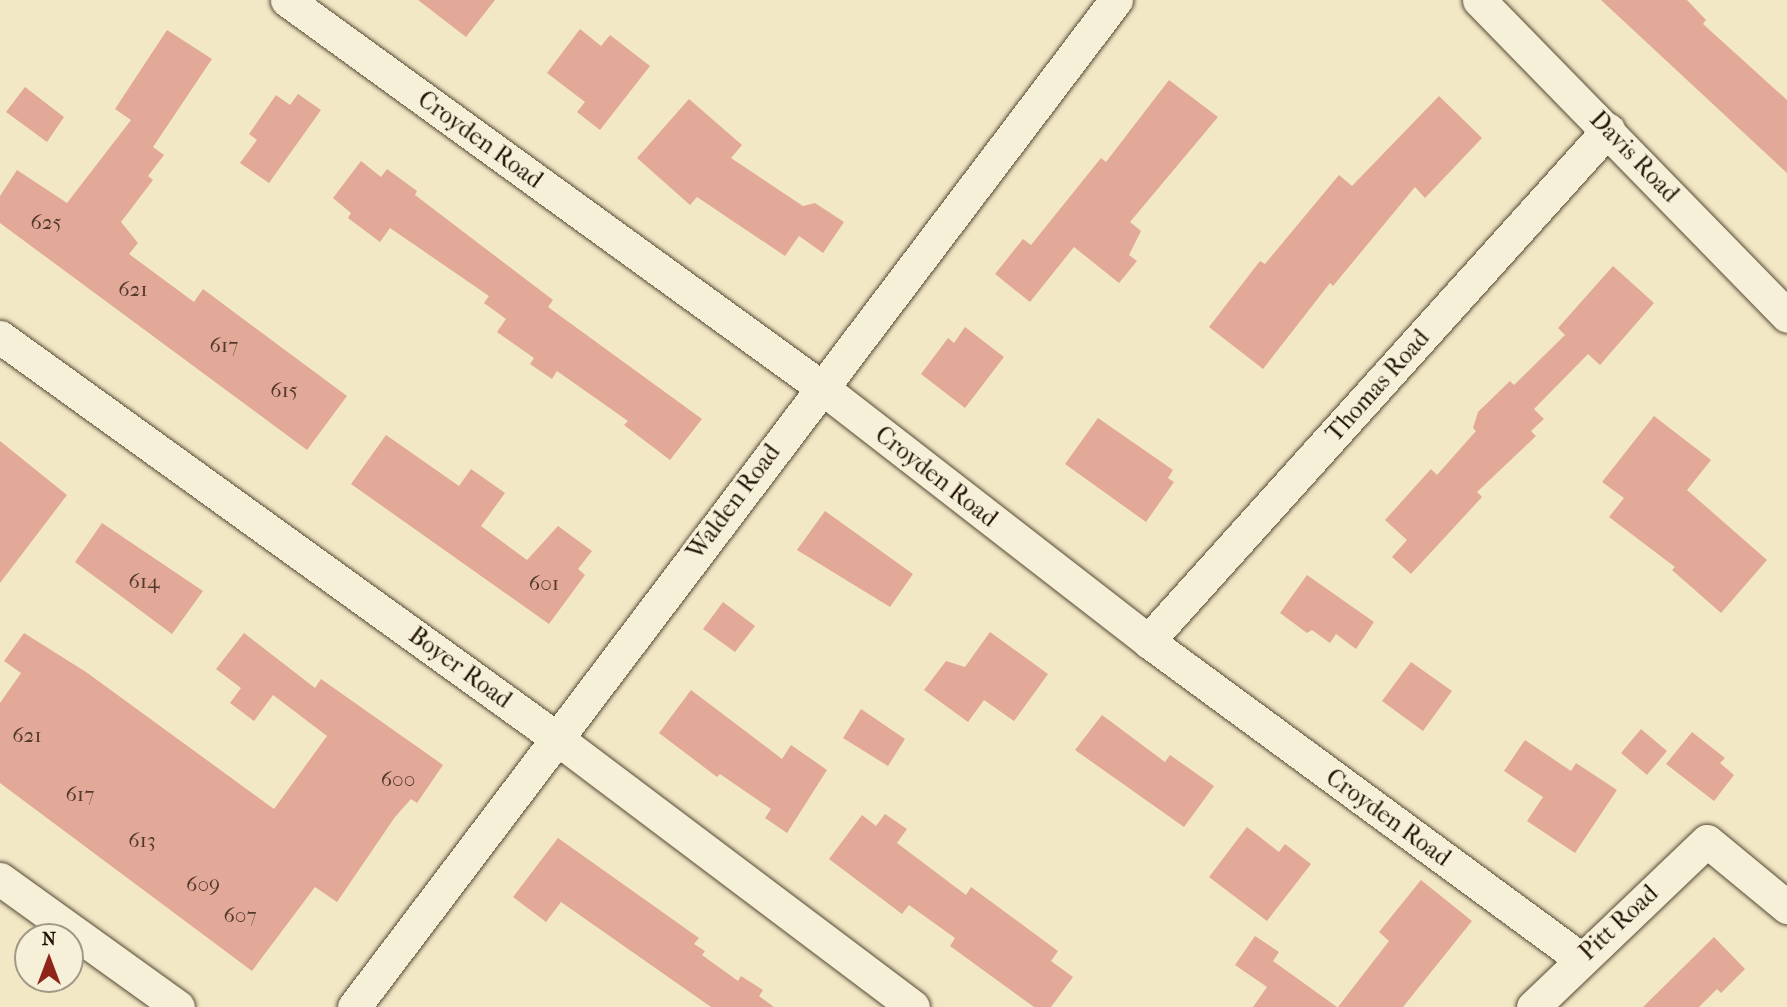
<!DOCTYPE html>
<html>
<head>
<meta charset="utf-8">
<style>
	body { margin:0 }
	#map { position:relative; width:1787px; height:1007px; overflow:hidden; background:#f2e8c5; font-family:"IM FELL French Canon",serif }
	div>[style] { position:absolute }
	.building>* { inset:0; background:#e2a999 }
	.roads { filter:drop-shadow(0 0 2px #574936) drop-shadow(0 0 2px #574936) }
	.minor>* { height:33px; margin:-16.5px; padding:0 16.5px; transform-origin:16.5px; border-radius:16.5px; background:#f7f0d9 }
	span { translate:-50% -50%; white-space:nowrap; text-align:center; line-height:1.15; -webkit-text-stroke:7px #f7f0d9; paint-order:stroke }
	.number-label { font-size:21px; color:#53392b }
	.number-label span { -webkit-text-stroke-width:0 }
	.street-label { font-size:24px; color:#231406 }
	.north { position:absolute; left:14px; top:923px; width:70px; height:70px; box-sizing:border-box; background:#f7f0d9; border:2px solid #a29885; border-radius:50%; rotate:0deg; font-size:19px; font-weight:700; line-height:28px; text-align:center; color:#231406 }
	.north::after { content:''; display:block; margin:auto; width:24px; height:32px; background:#8f2418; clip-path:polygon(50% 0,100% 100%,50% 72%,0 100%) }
</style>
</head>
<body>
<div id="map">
	<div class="building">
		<div style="clip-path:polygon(418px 0,495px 0,466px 37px)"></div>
		<div style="clip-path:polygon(1601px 0,1687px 0,1706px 20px,1703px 24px,1787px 100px,1787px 173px)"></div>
		<div style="clip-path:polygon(580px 29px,601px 46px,610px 35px,650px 66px,600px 130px,577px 112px,585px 102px,547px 73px)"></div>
		<div style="clip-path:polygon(167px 30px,212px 59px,153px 147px,164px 155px,148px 176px,153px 180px,121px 222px,138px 243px,129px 254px,194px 302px,203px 289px,347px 396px,307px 450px,0 223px,0 196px,17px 170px,67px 203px,131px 120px,115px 109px)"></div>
		<div style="clip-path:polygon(1169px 80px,1218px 117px,1130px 222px,1141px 231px,1129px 255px,1137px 261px,1119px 283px,1074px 247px,1030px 302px,995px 274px,1023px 239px,1031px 245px,1101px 158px,1106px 162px)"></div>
		<div style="clip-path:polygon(25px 87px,64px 117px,47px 142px,6px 112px)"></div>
		<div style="clip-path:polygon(298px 94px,321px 110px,269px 183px,240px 163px,257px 140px,249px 134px,276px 95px,290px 105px)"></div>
		<div style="clip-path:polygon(1439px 96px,1482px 138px,1425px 198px,1415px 187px,1333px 286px,1330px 283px,1263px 369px,1209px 327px,1260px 261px,1265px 264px,1339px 175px,1352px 186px)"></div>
		<div style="clip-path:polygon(689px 99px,742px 145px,731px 158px,803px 206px,815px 203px,844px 222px,823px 253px,799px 236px,785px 256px,697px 197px,690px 205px,637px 158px)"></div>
		<div style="clip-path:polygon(361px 161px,381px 177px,387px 169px,417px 191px,415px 195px,553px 300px,548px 307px,702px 419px,670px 460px,624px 425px,628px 421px,557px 371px,552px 379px,530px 364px,534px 358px,497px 332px,506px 319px,484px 303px,489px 296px,390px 228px,380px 242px,348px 218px,351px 213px,333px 198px)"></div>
		<div style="clip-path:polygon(1613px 266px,1654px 303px,1600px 365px,1588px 354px,1534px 409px,1544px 419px,1531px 431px,1536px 436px,1477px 492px,1482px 497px,1411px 574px,1392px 557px,1407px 540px,1385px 520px,1431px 469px,1437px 475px,1476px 431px,1473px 428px,1478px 412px,1510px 381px,1514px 385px,1565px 335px,1558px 328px)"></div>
		<div style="clip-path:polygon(965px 327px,1004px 357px,965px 408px,921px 374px,948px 338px,954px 343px)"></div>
		<div style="clip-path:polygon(1654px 416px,1711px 460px,1687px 490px,1767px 560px,1721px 613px,1672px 570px,1675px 567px,1609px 517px,1624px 498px,1602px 482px)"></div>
		<div style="clip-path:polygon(1098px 418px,1173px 470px,1168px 478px,1174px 482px,1146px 522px,1065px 464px)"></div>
		<div style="clip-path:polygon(386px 435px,459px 486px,471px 469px,505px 493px,481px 526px,527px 560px,558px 526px,592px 551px,578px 569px,585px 575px,549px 624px,351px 484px)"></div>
		<div style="clip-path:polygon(0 441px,67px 495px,0 583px)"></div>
		<div style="clip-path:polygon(825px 511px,913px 574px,890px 607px,797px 550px)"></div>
		<div style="clip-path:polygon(102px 523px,203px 591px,172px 634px,75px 562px)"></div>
		<div style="clip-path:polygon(1307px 575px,1374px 622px,1356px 649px,1336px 634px,1330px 643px,1312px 630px,1307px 633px,1280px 613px)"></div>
		<div style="clip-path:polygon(723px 602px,755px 626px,735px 652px,703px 629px)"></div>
		<div style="clip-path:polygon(990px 632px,1048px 674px,1014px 721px,984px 700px,968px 722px,924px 690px,946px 661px,965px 667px)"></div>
		<div style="clip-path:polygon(24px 633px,86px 672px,274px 809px,327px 736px,273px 695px,254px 721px,230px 703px,241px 688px,216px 669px,244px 633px,315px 688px,321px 679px,443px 765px,417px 803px,411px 799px,395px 817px,337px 902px,315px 887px,252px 971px,0 783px,0 703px,21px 673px,4px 661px)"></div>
		<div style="clip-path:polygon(1411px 662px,1452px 691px,1423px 731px,1382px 701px)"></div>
		<div style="clip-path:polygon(691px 690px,782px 759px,791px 745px,827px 770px,787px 833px,765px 818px,771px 809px,720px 774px,717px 777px,659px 733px)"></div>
		<div style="clip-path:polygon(861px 709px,905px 739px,888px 766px,843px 738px)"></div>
		<div style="clip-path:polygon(1102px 715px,1165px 762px,1170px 755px,1214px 786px,1184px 827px,1075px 750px)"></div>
		<div style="clip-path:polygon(1641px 729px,1667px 751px,1647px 775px,1621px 753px)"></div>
		<div style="clip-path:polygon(1692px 732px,1725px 758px,1720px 763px,1734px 775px,1714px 801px,1666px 764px)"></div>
		<div style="clip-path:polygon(1525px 740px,1571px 771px,1576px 763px,1617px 790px,1575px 853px,1527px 821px,1543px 797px,1504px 771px)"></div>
		<div style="clip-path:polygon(885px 814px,907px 829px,897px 843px,966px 895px,971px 887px,1058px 951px,1051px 961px,1073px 977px,1051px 1007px,1034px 1007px,950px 946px,955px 938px,909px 905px,902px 914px,829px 859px,862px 815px,876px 826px)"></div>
		<div style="clip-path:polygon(1247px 827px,1279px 852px,1285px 844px,1311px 864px,1267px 921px,1209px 877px)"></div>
		<div style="clip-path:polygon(558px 838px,699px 938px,694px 944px,705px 951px,702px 955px,738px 981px,741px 976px,763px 990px,759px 996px,774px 1007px,711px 1007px,561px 902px,546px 922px,513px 897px)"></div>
		<div style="clip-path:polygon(1421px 880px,1472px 921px,1403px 1007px,1338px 1007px,1389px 941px,1379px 932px)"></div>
		<div style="clip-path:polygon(1255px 936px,1279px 952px,1273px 961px,1337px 1007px,1253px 1007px,1267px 987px,1235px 965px)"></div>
		<div style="clip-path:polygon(1714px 937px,1745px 969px,1721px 993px,1717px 989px,1699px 1007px,1643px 1007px)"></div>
	</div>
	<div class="roads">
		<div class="minor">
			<div style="left:287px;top:0;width:659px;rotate:35.93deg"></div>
			<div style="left:821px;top:387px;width:414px;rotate:37.8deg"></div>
			<div style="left:1148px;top:641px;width:537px;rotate:36.29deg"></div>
			<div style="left:1479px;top:0;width:441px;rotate:45.7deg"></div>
			<div style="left:0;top:337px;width:684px;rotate:35.78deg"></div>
			<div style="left:555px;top:737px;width:448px;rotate:37deg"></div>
			<div style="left:1148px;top:641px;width:688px;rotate:-48.01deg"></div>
			<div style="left:0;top:879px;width:219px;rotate:35.7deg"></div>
			<div style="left:354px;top:1007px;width:1263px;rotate:-52.89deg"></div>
			<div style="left:1533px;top:1007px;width:240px;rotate:-43.7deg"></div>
			<div style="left:1707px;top:841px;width:104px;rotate:39.5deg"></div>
		</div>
	</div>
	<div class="number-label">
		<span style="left:46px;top:222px">625</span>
		<span style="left:133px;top:289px">621</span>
		<span style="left:224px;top:345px">617</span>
		<span style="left:284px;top:390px">615</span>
		<span style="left:144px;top:581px">614</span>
		<span style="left:544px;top:583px">601</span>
		<span style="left:27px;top:735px">621</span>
		<span style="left:398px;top:779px">600</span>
		<span style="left:80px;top:794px">617</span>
		<span style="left:142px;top:840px">613</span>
		<span style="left:203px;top:884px">609</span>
		<span style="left:240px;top:915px">607</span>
	</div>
	<div class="street-label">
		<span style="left:480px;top:140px;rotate:36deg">Croyden Road</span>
		<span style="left:1634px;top:157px;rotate:46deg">Davis Road</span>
		<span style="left:1378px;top:386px;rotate:-48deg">Thomas Road</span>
		<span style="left:936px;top:477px;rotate:38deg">Croyden Road</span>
		<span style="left:734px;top:502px;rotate:-53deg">Walden Road</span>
		<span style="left:460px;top:668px;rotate:36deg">Boyer Road</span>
		<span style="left:1388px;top:818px;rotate:36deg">Croyden Road</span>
		<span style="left:1619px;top:923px;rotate:-43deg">Pitt Road</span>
	</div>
	<div class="north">N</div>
</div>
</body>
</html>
